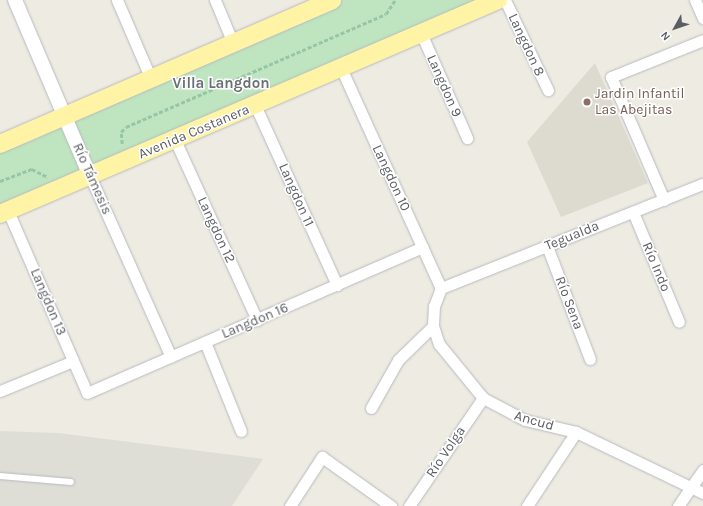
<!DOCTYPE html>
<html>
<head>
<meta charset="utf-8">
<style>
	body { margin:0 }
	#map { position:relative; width:703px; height:506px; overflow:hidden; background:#edebe2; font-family:Karla,sans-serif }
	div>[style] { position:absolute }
	.industrial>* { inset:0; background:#deddd6 }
	.education>* { inset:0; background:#dddad0 }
	.green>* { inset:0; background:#bee5bf }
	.path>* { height:2.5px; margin-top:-1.25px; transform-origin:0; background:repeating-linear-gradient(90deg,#97c6a6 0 4px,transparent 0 6px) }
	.roads { filter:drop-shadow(0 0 1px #b7babf) drop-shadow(0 0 1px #b7babf) }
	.service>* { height:5.5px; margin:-2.75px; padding:0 2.75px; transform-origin:2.75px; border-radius:2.75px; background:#fff }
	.minor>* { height:11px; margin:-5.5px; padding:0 5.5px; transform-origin:5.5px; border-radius:5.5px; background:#fff }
	.tertiary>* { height:14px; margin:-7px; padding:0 7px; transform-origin:7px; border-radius:7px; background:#fff }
	.primary>* { height:18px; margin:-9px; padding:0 9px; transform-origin:9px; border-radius:9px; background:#fff3a5 }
	.dots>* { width:11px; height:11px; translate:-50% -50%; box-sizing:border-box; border:2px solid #fff; border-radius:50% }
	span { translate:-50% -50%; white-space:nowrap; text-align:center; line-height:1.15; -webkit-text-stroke:3px #fff; paint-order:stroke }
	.street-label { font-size:14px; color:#5a5e63 }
	.education-label { font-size:14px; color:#785e54 }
	.left { translate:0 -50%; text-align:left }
	.neighbourhood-label { font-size:15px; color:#6b7075; font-weight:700 }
	.north { position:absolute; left:655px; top:8px; width:40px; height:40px; -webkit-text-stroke:3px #fff; paint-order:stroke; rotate:230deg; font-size:11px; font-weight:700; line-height:16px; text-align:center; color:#5a5e63 }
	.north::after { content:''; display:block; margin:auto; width:14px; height:18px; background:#5a5e63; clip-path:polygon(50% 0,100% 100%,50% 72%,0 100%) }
</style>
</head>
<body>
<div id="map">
	<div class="industrial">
		<div style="clip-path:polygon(0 431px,58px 433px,263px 459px,232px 506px,0 506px)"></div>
	</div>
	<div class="education">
		<div style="clip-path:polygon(595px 63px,648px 183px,561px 217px,527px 142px)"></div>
	</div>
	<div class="green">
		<div style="clip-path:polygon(341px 0,487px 0,0 212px,0 148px)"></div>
	</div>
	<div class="path">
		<div style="left:122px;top:144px;width:12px;rotate:-95deg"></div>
		<div style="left:121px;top:132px;width:7px;rotate:-45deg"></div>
		<div style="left:126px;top:127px;width:283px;rotate:-23.5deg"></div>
		<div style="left:386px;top:14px;width:17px;rotate:-57deg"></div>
		<div style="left:0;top:181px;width:34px;rotate:-21deg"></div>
		<div style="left:32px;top:169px;width:18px;rotate:27deg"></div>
	</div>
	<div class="roads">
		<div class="service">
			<div style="left:0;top:476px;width:71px;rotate:4.8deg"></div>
		</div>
		<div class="minor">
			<div style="left:117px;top:0;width:86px;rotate:66.7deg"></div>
			<div style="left:215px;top:0;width:47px;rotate:67.3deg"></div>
			<div style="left:505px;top:0;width:100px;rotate:64.5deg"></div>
			<div style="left:695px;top:0;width:20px;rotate:66deg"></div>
			<div style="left:421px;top:33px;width:115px;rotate:66.3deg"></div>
			<div style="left:341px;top:68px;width:242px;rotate:65.6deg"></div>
			<div style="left:255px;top:105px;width:198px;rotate:65.5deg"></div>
			<div style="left:175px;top:140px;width:198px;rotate:65.5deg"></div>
			<div style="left:90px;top:176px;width:198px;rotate:65.9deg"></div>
			<div style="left:664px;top:200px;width:134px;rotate:-113.3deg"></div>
			<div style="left:611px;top:77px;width:99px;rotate:-21.9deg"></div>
			<div style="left:8px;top:211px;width:198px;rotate:66.5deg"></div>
			<div style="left:87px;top:393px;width:366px;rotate:-23.5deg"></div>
			<div style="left:633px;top:212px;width:119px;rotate:67.3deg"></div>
			<div style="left:547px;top:246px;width:121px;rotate:69.2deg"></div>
			<div style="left:441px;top:288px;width:19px;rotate:111deg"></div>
			<div style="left:434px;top:306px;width:20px;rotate:93deg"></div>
			<div style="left:433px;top:326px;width:19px;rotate:72deg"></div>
			<div style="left:439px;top:344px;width:70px;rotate:50.8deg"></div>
			<div style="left:483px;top:398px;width:47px;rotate:27.6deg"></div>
			<div style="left:525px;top:420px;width:52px;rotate:13.2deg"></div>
			<div style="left:576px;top:432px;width:141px;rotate:25.7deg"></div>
			<div style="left:441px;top:288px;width:282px;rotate:-21.7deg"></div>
			<div style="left:205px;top:342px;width:96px;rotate:68deg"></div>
			<div style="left:0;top:391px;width:79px;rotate:-22.3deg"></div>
			<div style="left:371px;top:408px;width:55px;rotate:-60.6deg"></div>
			<div style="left:398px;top:360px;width:49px;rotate:-44.2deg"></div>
			<div style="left:290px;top:506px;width:59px;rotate:-56.9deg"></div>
			<div style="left:322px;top:457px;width:85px;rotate:35.4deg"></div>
			<div style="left:409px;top:506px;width:131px;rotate:-55.6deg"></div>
			<div style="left:527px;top:506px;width:89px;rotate:-56.5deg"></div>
			<div style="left:678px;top:506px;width:44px;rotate:-55.2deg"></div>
		</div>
		<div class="tertiary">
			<div style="left:15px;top:0;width:191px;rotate:66.9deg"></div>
		</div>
		<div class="primary">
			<div style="left:0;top:144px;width:362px;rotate:-23.4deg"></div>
			<div style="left:0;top:214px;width:542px;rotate:-23.25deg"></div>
		</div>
	</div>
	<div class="dots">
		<div style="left:587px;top:102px;background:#8d6e63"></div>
	</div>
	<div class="street-label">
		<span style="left:526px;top:45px;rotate:65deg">Langdon 8</span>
		<span style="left:444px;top:86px;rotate:66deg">Langdon 9</span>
		<span style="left:194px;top:132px;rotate:-23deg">Avenida Costanera</span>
		<span style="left:391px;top:178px;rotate:65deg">Langdon 10</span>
		<span style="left:92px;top:179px;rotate:66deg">Río Támesis</span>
		<span style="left:296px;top:195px;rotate:66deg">Langdon 11</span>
		<span style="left:216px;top:230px;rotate:65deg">Langdon 12</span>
		<span style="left:572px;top:236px;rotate:-22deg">Tegualda</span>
		<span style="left:656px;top:267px;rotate:67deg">Río Indo</span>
		<span style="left:48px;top:302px;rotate:67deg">Langdon 13</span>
		<span style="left:569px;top:303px;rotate:69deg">Río Sena</span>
		<span style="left:255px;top:321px;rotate:-23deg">Langdon 16</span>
		<span style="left:534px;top:421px;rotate:16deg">Ancud</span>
		<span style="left:446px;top:452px;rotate:-56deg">Río Volga</span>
	</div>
	<div class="education-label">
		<span class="left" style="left:595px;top:102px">Jardin Infantil<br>Las Abejitas</span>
	</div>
	<div class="neighbourhood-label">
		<span style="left:221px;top:84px">Villa Langdon</span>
	</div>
	<div class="north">N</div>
</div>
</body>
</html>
